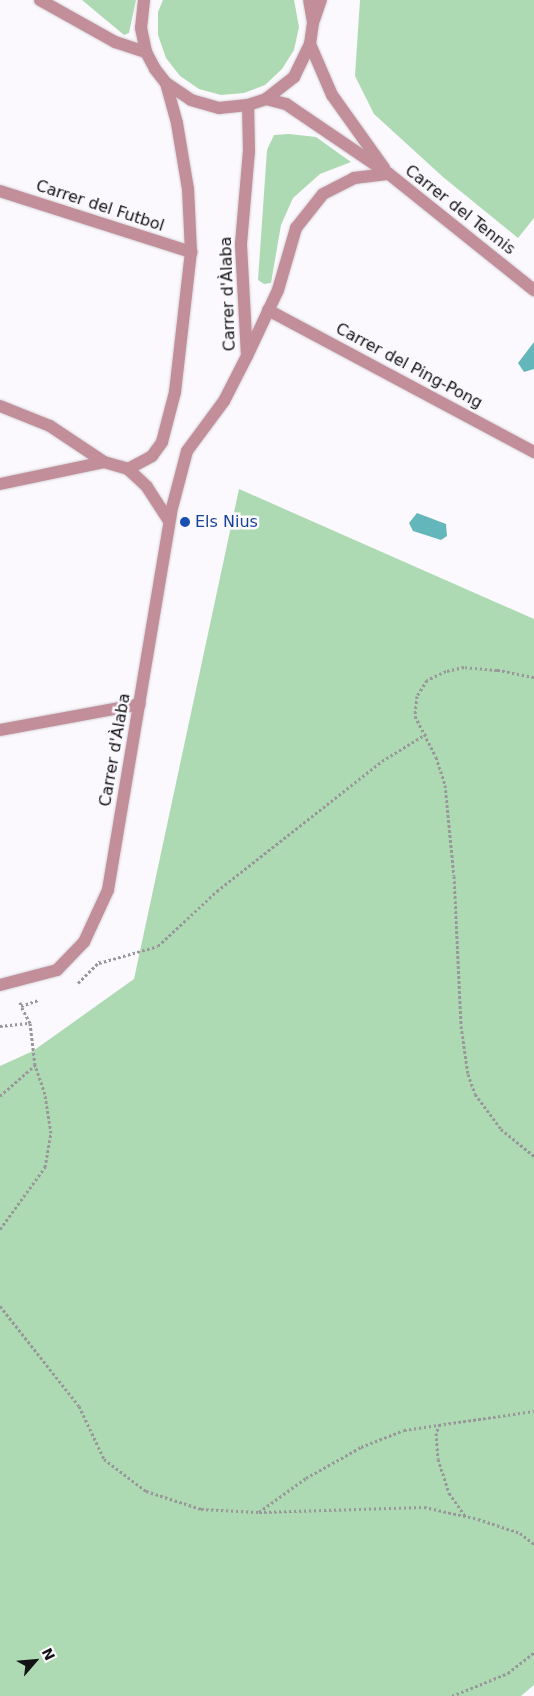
<!DOCTYPE html>
<html>
<head>
<meta charset="utf-8">
<style>
	body { margin:0 }
	#map { position:relative; width:534px; height:1696px; overflow:hidden; background:#fbf9fd; font-family:"DejaVu Sans",sans-serif }
	div>[style] { position:absolute }
	.green>* { inset:0; background:#addab3 }
	.water>* { inset:0; background:#63b7ba }
	.path>* { height:3px; margin-top:-1.5px; transform-origin:0; background:repeating-linear-gradient(90deg,#99979b 0 2.5px,transparent 0 5px) }
	.roads { filter:drop-shadow(0 0 1px #d6d4d8) drop-shadow(0 0 1px #d6d4d8) }
	.minor>* { height:12px; margin:-6px; padding:0 6px; transform-origin:6px; border-radius:6px; background:#c18e9a }
	.dots>* { width:14px; height:14px; translate:-50% -50%; box-sizing:border-box; border:2px solid #fbf9fd; border-radius:50% }
	span { translate:-50% -50%; white-space:nowrap; text-align:center; line-height:1.15; -webkit-text-stroke:5px #fbf9fd; paint-order:stroke }
	.street-label { font-size:16px; color:#131214 }
	.transit-label { font-size:16px; color:#164399 }
	.left { translate:0 -50%; text-align:left }
	.north { position:absolute; left:10px; top:1636px; width:50px; height:50px; -webkit-text-stroke:4px #fbf9fd; paint-order:stroke; rotate:63deg; font-size:14px; font-weight:700; line-height:20px; text-align:center; color:#131214 }
	.north::after { content:''; display:block; margin:auto; width:18px; height:22px; background:#131214; clip-path:polygon(50% 0,100% 100%,50% 72%,0 100%) }
</style>
</head>
<body>
<div id="map">
	<div class="green">
		<div style="clip-path:polygon(82px 0,136px 0,129px 33px,124px 35px)"></div>
		<div style="clip-path:polygon(163px 0,294px 0,299px 27px,294px 50px,282px 69px,265px 85px,244px 93px,221px 95px,199px 89px,180px 76px,166px 58px,158px 35px,158px 12px)"></div>
		<div style="clip-path:polygon(360px 0,534px 0,534px 218px,518px 238px,443px 177px,374px 114px,355px 76px)"></div>
		<div style="clip-path:polygon(289px 134px,316px 137px,351px 162px,320px 174px,293px 198px,281px 225px,271px 283px,264px 284px,258px 280px,267px 150px,274px 135px)"></div>
		<div style="clip-path:polygon(239px 489px,534px 619px,534px 1685px,521px 1696px,0 1696px,0 1066px,33px 1051px,134px 979px)"></div>
	</div>
	<div class="water">
		<div style="clip-path:polygon(534px 342px,534px 369px,524px 372px,518px 363px)"></div>
		<div style="clip-path:polygon(417px 513px,446px 524px,447px 536px,441px 540px,413px 531px,409px 523px)"></div>
	</div>
	<div class="path">
		<div style="left:534px;top:677px;width:38px;rotate:-169deg"></div>
		<div style="left:497px;top:670px;width:33px;rotate:-175deg"></div>
		<div style="left:464px;top:667px;width:18px;rotate:167deg"></div>
		<div style="left:446px;top:671px;width:21px;rotate:155deg"></div>
		<div style="left:427px;top:680px;width:19px;rotate:122deg"></div>
		<div style="left:417px;top:696px;width:20px;rotate:96deg"></div>
		<div style="left:415px;top:716px;width:46px;rotate:62.9deg"></div>
		<div style="left:436px;top:757px;width:29px;rotate:72deg"></div>
		<div style="left:445px;top:785px;width:91px;rotate:84.4deg"></div>
		<div style="left:454px;top:876px;width:150px;rotate:87.3deg"></div>
		<div style="left:461px;top:1026px;width:49px;rotate:81.7deg"></div>
		<div style="left:468px;top:1074px;width:21px;rotate:71deg"></div>
		<div style="left:475px;top:1094px;width:44px;rotate:53.4deg"></div>
		<div style="left:501px;top:1129px;width:43px;rotate:39.3deg"></div>
		<div style="left:99px;top:963px;width:61px;rotate:-16.1deg"></div>
		<div style="left:158px;top:946px;width:81px;rotate:-43deg"></div>
		<div style="left:217px;top:891px;width:210px;rotate:-38.2deg"></div>
		<div style="left:382px;top:761px;width:52px;rotate:-31.5deg"></div>
		<div style="left:78px;top:983px;width:31px;rotate:-45deg"></div>
		<div style="left:20px;top:1002px;width:4px;rotate:76deg"></div>
		<div style="left:21px;top:1006px;width:18px;rotate:-19deg"></div>
		<div style="left:0;top:1026px;width:30px;rotate:-6deg"></div>
		<div style="left:0;top:1096px;width:47px;rotate:-41.5deg"></div>
		<div style="left:0;top:1229px;width:77px;rotate:-54deg"></div>
		<div style="left:45px;top:1167px;width:35px;rotate:-80deg"></div>
		<div style="left:51px;top:1133px;width:39px;rotate:-99deg"></div>
		<div style="left:45px;top:1094px;width:31px;rotate:-109deg"></div>
		<div style="left:35px;top:1065px;width:42px;rotate:-96.8deg"></div>
		<div style="left:30px;top:1023px;width:19px;rotate:-118deg"></div>
		<div style="left:0;top:1306px;width:127px;rotate:51.7deg"></div>
		<div style="left:79px;top:1406px;width:59px;rotate:64.7deg"></div>
		<div style="left:104px;top:1459px;width:53px;rotate:37.3deg"></div>
		<div style="left:146px;top:1491px;width:58px;rotate:18.1deg"></div>
		<div style="left:201px;top:1509px;width:58px;rotate:3deg"></div>
		<div style="left:259px;top:1512px;width:165px;rotate:-1.7deg"></div>
		<div style="left:424px;top:1507px;width:55px;rotate:12.5deg"></div>
		<div style="left:478px;top:1519px;width:44px;rotate:18.4deg"></div>
		<div style="left:520px;top:1533px;width:18px;rotate:38deg"></div>
		<div style="left:440px;top:1424px;width:10px;rotate:114deg"></div>
		<div style="left:436px;top:1433px;width:26px;rotate:86deg"></div>
		<div style="left:438px;top:1459px;width:36px;rotate:72deg"></div>
		<div style="left:449px;top:1493px;width:28px;rotate:55deg"></div>
		<div style="left:259px;top:1512px;width:58px;rotate:-35.9deg"></div>
		<div style="left:306px;top:1478px;width:63px;rotate:-29.4deg"></div>
		<div style="left:361px;top:1447px;width:46px;rotate:-21.6deg"></div>
		<div style="left:404px;top:1430px;width:131px;rotate:-8.3deg"></div>
		<div style="left:452px;top:1696px;width:61px;rotate:-22.3deg"></div>
		<div style="left:508px;top:1673px;width:33px;rotate:-38deg"></div>
	</div>
	<div class="roads">
		<div class="minor">
			<div style="left:40px;top:0;width:86px;rotate:29.2deg"></div>
			<div style="left:115px;top:42px;width:33px;rotate:18deg"></div>
			<div style="left:144px;top:0;width:28px;rotate:96deg"></div>
			<div style="left:141px;top:28px;width:25px;rotate:78deg"></div>
			<div style="left:146px;top:52px;width:19px;rotate:62deg"></div>
			<div style="left:155px;top:69px;width:18px;rotate:52deg"></div>
			<div style="left:166px;top:83px;width:30px;rotate:34deg"></div>
			<div style="left:191px;top:100px;width:29px;rotate:16deg"></div>
			<div style="left:219px;top:108px;width:29px;rotate:-6deg"></div>
			<div style="left:248px;top:105px;width:19px;rotate:-18deg"></div>
			<div style="left:266px;top:99px;width:36px;rotate:-38deg"></div>
			<div style="left:294px;top:77px;width:37px;rotate:-64deg"></div>
			<div style="left:310px;top:44px;width:22px;rotate:-82deg"></div>
			<div style="left:313px;top:22px;width:22px;rotate:-100deg"></div>
			<div style="left:314px;top:20px;width:21px;rotate:-71deg"></div>
			<div style="left:310px;top:44px;width:56px;rotate:66.7deg"></div>
			<div style="left:332px;top:95px;width:90px;rotate:54.5deg"></div>
			<div style="left:266px;top:99px;width:21px;rotate:14deg"></div>
			<div style="left:286px;top:104px;width:125px;rotate:34.2deg"></div>
			<div style="left:389px;top:174px;width:186px;rotate:38.7deg"></div>
			<div style="left:0;top:191px;width:201px;rotate:17.7deg"></div>
			<div style="left:268px;top:310px;width:302px;rotate:28.1deg"></div>
			<div style="left:248px;top:354px;width:71px;rotate:-64.9deg"></div>
			<div style="left:278px;top:290px;width:65px;rotate:-73.8deg"></div>
			<div style="left:296px;top:228px;width:43px;rotate:-51.5deg"></div>
			<div style="left:323px;top:194px;width:35px;rotate:-27deg"></div>
			<div style="left:354px;top:178px;width:35px;rotate:-7deg"></div>
			<div style="left:0;top:406px;width:54px;rotate:21.8deg"></div>
			<div style="left:50px;top:426px;width:65px;rotate:33.7deg"></div>
			<div style="left:104px;top:462px;width:25px;rotate:16deg"></div>
			<div style="left:128px;top:469px;width:26px;rotate:43deg"></div>
			<div style="left:147px;top:487px;width:40px;rotate:57.1deg"></div>
			<div style="left:128px;top:469px;width:27px;rotate:-28deg"></div>
			<div style="left:152px;top:456px;width:17px;rotate:-54deg"></div>
			<div style="left:162px;top:442px;width:52px;rotate:-75.4deg"></div>
			<div style="left:175px;top:392px;width:141px;rotate:-83.5deg"></div>
			<div style="left:191px;top:252px;width:63px;rotate:-92.7deg"></div>
			<div style="left:188px;top:189px;width:67px;rotate:-99.5deg"></div>
			<div style="left:177px;top:123px;width:41px;rotate:-105.4deg"></div>
			<div style="left:0;top:484px;width:106px;rotate:-11.9deg"></div>
			<div style="left:0;top:730px;width:142px;rotate:-10.5deg"></div>
			<div style="left:0;top:985px;width:59px;rotate:-14.7deg"></div>
			<div style="left:57px;top:970px;width:39px;rotate:-46deg"></div>
			<div style="left:84px;top:942px;width:57px;rotate:-65.2deg"></div>
			<div style="left:108px;top:890px;width:383px;rotate:-80.5deg"></div>
			<div style="left:171px;top:512px;width:63px;rotate:-75.3deg"></div>
			<div style="left:187px;top:451px;width:62px;rotate:-53.5deg"></div>
			<div style="left:224px;top:401px;width:51px;rotate:-62.9deg"></div>
			<div style="left:247px;top:356px;width:112px;rotate:-93.1deg"></div>
			<div style="left:241px;top:244px;width:93px;rotate:-85.1deg"></div>
			<div style="left:249px;top:151px;width:46px;rotate:-91.2deg"></div>
		</div>
	</div>
	<div class="dots">
		<div style="left:185px;top:522px;background:#1a4fb4"></div>
	</div>
	<div class="street-label">
		<span style="left:100px;top:206px;rotate:18deg">Carrer del Futbol</span>
		<span style="left:460px;top:210px;rotate:38deg">Carrer del Tennis</span>
		<span style="left:228px;top:294px;rotate:-92deg">Carrer d'Àlaba</span>
		<span style="left:409px;top:366px;rotate:28deg">Carrer del Ping-Pong</span>
		<span style="left:115px;top:750px;rotate:-80deg">Carrer d'Àlaba</span>
	</div>
	<div class="transit-label">
		<span class="left" style="left:195px;top:522px">Els Nius</span>
	</div>
	<div class="north">N</div>
</div>
</body>
</html>
